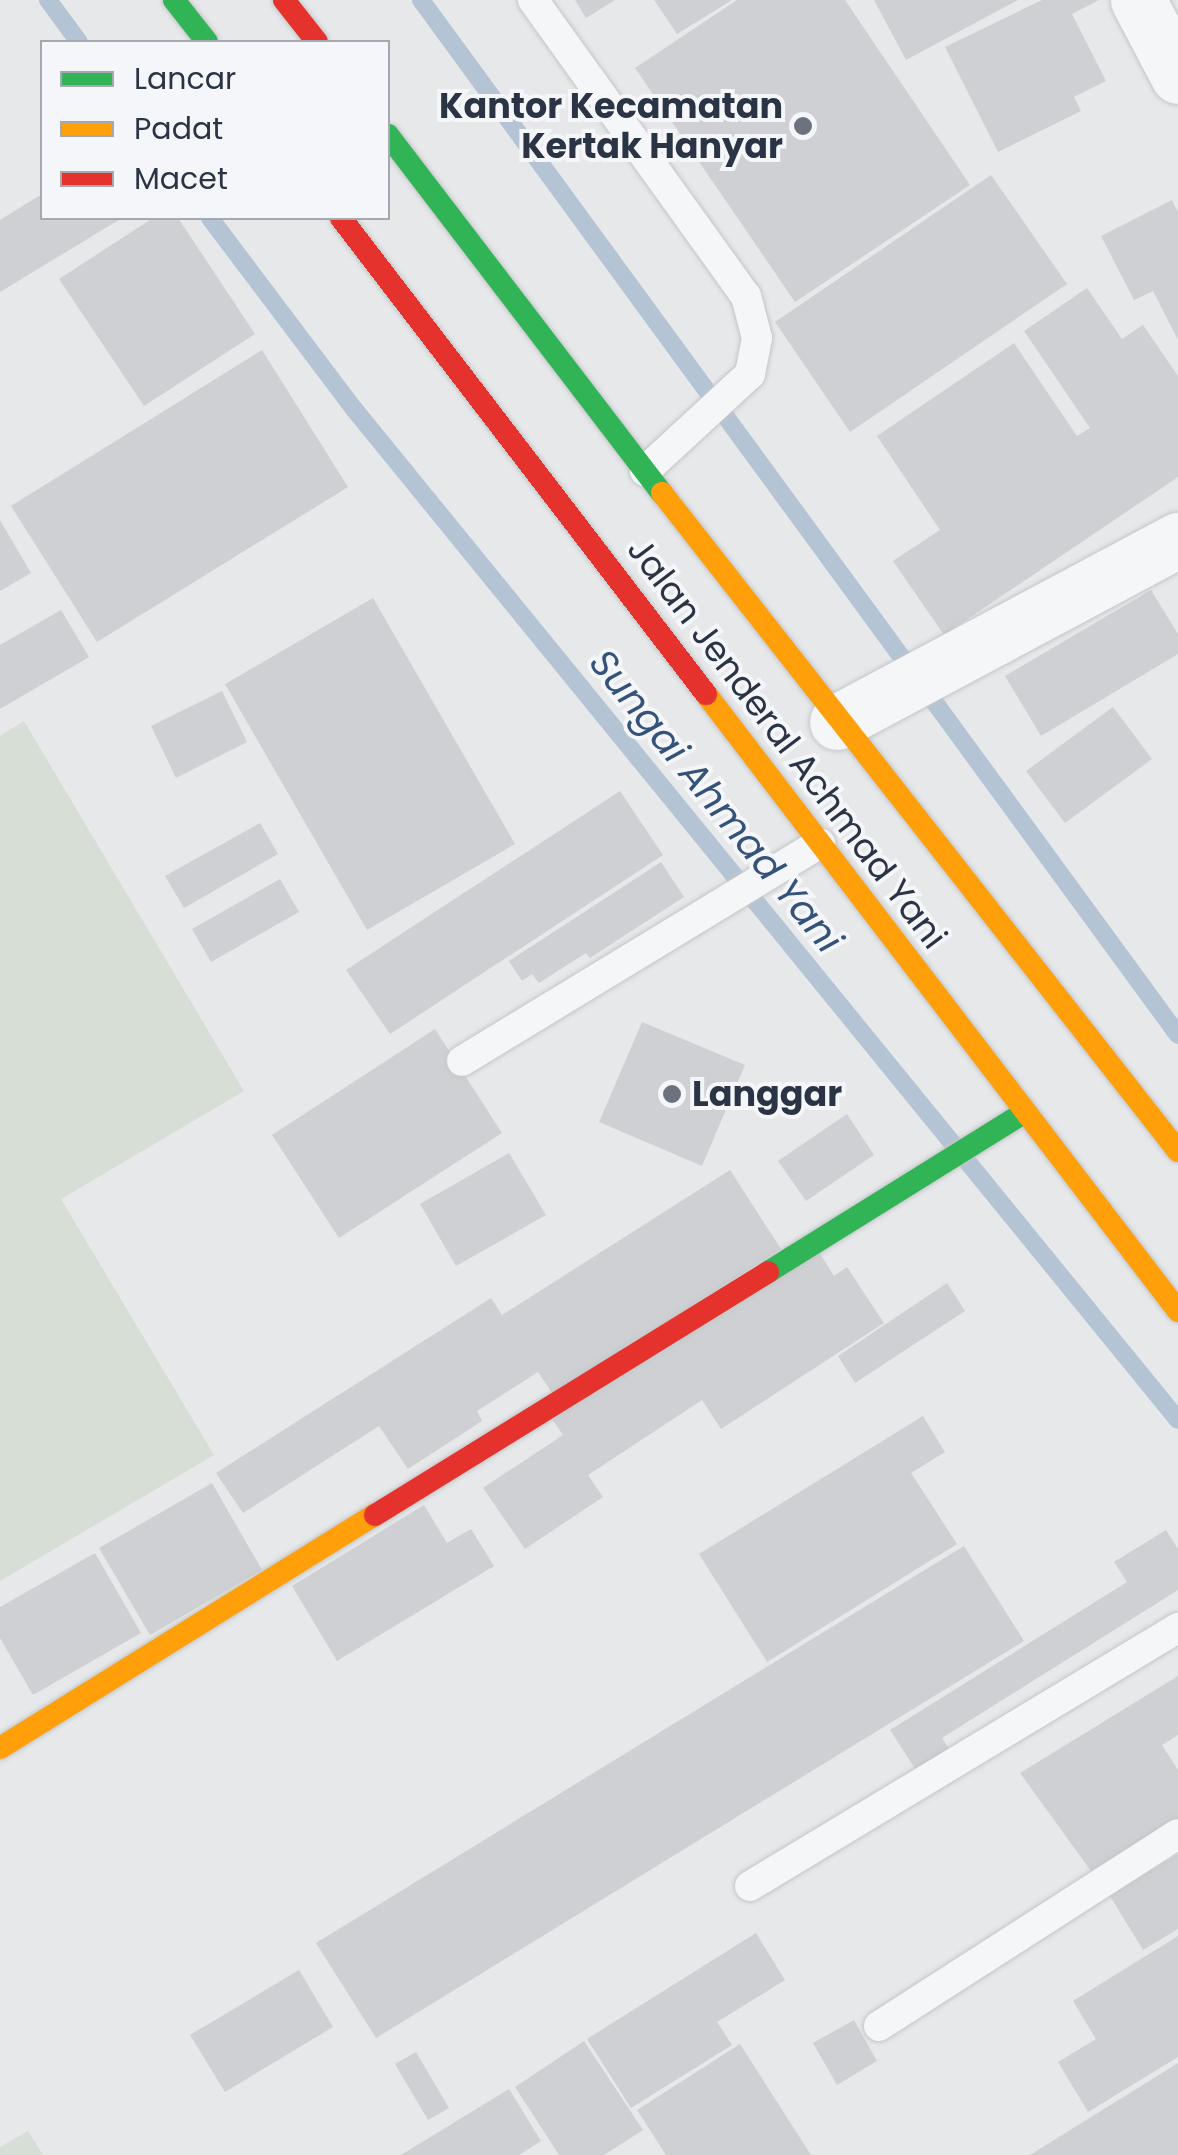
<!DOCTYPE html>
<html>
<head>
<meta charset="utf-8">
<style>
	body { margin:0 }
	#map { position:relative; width:1178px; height:2155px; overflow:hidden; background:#e6e8ea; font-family:Poppins,sans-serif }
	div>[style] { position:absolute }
	.green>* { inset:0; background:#d6ded6 }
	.stream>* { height:18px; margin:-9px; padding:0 9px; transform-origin:9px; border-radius:9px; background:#b4c4d5 }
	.building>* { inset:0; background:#ced0d3 }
	.roads { filter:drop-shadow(0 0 2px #c4c6c8) drop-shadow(0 0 2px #c4c6c8) }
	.lane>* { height:30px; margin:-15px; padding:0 15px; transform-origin:15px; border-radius:15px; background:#f5f6f7 }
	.street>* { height:55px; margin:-27.5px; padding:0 27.5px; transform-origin:27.5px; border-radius:27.5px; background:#f5f6f7 }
	.fast>* { height:22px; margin:-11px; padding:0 11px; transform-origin:11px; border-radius:11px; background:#30b455 }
	.slow>* { height:22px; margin:-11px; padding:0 11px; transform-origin:11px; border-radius:11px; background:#ff9f0a }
	.jam>* { height:22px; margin:-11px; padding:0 11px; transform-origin:11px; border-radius:11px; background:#e5322d }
	.dots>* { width:28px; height:28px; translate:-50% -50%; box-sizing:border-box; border:5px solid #f4f6f9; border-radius:50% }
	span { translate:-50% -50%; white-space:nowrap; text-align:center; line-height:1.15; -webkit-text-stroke:8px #f4f6f9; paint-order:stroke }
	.poi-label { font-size:35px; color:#2b3445; font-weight:700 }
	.right { translate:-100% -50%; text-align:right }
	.left { translate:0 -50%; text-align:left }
	.street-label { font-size:35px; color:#2b3445 }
	.water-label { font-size:38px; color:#34527a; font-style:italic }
	.legend { position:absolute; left:40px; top:40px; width:350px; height:180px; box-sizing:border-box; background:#f4f6f9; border:2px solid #a4a8b1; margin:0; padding:12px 18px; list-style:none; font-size:30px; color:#2b3445 }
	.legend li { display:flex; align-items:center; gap:20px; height:50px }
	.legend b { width:50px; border:2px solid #a4a8b1 }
</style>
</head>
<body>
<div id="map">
	<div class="green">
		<div style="clip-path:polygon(24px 721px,244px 1091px,61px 1199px,214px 1455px,0 1581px,0 736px)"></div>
		<div style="clip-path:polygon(28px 2131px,43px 2155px,0 2155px,0 2147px)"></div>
	</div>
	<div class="stream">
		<div style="left:48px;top:0;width:52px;rotate:53.6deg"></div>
		<div style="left:421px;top:0;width:1282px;rotate:53.82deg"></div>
		<div style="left:210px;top:218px;width:239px;rotate:53deg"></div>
		<div style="left:354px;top:409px;width:1304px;rotate:50.82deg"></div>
	</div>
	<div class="building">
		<div style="clip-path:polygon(575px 0,615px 0,586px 18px)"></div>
		<div style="clip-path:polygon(654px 0,732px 0,677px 34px)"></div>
		<div style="clip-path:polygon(737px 0,845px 0,970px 185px,795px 302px,635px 68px)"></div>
		<div style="clip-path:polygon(874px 0,1018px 0,906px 60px)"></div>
		<div style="clip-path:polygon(1042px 0,1099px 0,1072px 14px,1106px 81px,1074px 97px,1081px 111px,998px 152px,945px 47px)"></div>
		<div style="clip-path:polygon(991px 175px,1067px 284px,850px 432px,775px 322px)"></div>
		<div style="clip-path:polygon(42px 194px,42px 218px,122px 218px,0 292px,0 220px)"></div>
		<div style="clip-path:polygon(1172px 200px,1178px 212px,1178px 340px,1153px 291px,1134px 300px,1101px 236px)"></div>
		<div style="clip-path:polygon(153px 218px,178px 218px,255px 334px,144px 406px,59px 279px)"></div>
		<div style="clip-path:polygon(1087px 288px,1122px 339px,1143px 325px,1178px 376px,1178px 477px,944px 635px,893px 561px,940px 530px,877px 436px,1014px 343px,1077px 436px,1090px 428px,1024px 331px)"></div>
		<div style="clip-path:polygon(262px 350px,348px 487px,97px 642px,11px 506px)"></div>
		<div style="clip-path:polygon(0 520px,31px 573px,0 591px)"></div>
		<div style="clip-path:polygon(1151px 590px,1178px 634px,1178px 654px,1041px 736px,1005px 676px)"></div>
		<div style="clip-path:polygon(373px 598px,515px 844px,367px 930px,225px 684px)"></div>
		<div style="clip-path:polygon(61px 610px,89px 657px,0 709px,0 645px)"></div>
		<div style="clip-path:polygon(222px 691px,247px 742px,176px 778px,151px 726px)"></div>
		<div style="clip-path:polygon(1113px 707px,1152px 759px,1065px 823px,1026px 771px)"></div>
		<div style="clip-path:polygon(620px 791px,663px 855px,390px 1034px,346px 970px)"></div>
		<div style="clip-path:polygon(260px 823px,278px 854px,184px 908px,165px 876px)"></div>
		<div style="clip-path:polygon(661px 862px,684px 897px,590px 958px,586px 953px,539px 983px,532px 974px,522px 981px,509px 961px)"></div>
		<div style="clip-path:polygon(280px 879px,299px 912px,211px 962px,192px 929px)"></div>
		<div style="clip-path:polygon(642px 1022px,745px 1065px,702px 1166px,599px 1122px)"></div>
		<div style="clip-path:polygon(435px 1029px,502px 1133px,339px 1238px,272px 1135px)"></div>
		<div style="clip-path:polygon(847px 1114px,874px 1155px,806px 1201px,778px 1161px)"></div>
		<div style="clip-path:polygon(509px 1153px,546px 1215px,456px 1266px,420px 1204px)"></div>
		<div style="clip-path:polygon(730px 1170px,781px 1249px,553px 1394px,538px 1372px,477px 1411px,482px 1421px,408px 1469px,379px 1426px,243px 1513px,216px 1473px,491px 1298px,502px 1315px)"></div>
		<div style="clip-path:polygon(816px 1247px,834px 1276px,847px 1267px,884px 1323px,721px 1429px,702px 1400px,588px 1475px,603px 1497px,525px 1549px,483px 1488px,563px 1435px,552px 1419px)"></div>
		<div style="clip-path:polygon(947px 1283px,965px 1311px,855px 1383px,838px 1356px)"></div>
		<div style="clip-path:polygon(923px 1416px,945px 1452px,911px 1473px,957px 1544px,767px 1662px,699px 1554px)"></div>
		<div style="clip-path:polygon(212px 1483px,262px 1570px,150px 1635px,99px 1548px)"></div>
		<div style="clip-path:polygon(424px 1505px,447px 1543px,471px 1529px,494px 1566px,337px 1661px,292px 1586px)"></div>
		<div style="clip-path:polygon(1166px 1530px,1178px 1549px,1178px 1590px,942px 1738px,955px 1758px,921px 1778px,890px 1730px,1127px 1582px,1114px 1562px)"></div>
		<div style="clip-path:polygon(964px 1546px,1024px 1641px,376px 2038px,316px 1943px)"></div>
		<div style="clip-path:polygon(95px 1553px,141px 1633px,33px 1695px,0 1638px,0 1607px)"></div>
		<div style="clip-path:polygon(1178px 1676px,1178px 1735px,1162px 1745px,1178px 1770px,1178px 1819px,1091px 1871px,1020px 1773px)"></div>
		<div style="clip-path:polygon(1178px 1854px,1178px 1929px,1143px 1950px,1110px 1896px)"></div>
		<div style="clip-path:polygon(756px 1933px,785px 1980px,717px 2022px,732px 2045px,631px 2108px,587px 2039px)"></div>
		<div style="clip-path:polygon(1178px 1936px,1178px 2057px,1088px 2112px,1058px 2062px,1096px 2039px,1073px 2001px)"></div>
		<div style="clip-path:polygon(299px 1970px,333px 2027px,225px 2092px,190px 2035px)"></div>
		<div style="clip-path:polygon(854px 2020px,877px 2061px,837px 2085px,813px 2043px)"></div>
		<div style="clip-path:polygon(584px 2041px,643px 2130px,604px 2155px,559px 2155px,515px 2087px)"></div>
		<div style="clip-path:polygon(740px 2044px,811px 2155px,666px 2155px,637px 2110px)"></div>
		<div style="clip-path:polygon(416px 2052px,449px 2108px,428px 2120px,395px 2064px)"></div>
		<div style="clip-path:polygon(1178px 2063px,1178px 2155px,1030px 2155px)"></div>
		<div style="clip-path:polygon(509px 2089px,541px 2141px,519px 2155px,401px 2155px)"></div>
	</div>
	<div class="roads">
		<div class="lane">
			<div style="left:533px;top:0;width:365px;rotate:54.3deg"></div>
			<div style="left:746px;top:296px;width:43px;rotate:75.3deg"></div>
			<div style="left:757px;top:338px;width:37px;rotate:101deg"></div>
			<div style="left:750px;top:374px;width:143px;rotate:137.3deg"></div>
			<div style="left:462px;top:1061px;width:419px;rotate:-31.3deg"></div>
			<div style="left:750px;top:1886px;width:500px;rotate:-31.1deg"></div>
			<div style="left:879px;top:2026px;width:355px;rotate:-32.7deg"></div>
		</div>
		<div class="street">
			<div style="left:1138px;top:0;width:86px;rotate:62.2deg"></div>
			<div style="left:837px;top:722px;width:387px;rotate:-28.1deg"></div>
		</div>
		<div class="fast">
			<div style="left:174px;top:0;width:53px;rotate:51.8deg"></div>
			<div style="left:388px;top:135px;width:451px;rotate:52.6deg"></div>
			<div style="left:768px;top:1272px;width:303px;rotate:-31.9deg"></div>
		</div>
		<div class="slow">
			<div style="left:662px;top:493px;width:836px;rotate:51.9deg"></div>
			<div style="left:706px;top:694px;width:777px;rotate:52.58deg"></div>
			<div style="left:0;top:1748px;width:441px;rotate:-31.9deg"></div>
		</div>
		<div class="jam">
			<div style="left:284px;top:0;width:53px;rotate:51.8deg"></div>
			<div style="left:341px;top:218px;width:600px;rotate:52.52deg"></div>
			<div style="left:375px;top:1515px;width:462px;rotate:-31.7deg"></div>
		</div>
	</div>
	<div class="dots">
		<div style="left:803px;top:126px;background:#6c737f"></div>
		<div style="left:672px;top:1094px;background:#6c737f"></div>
	</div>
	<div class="poi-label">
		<span class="right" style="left:783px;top:126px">Kantor Kecamatan<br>Kertak Hanyar</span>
		<span class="left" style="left:692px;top:1094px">Langgar</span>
	</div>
	<div class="street-label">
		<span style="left:787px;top:743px;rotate:53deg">Jalan Jenderal Achmad Yani</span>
	</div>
	<div class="water-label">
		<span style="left:716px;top:801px;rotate:51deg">Sungai Ahmad Yani</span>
	</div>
	<ul class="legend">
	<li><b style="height:12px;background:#30b455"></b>Lancar</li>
	<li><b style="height:12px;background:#ff9f0a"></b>Padat</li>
	<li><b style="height:12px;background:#e5322d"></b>Macet</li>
	</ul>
</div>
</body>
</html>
